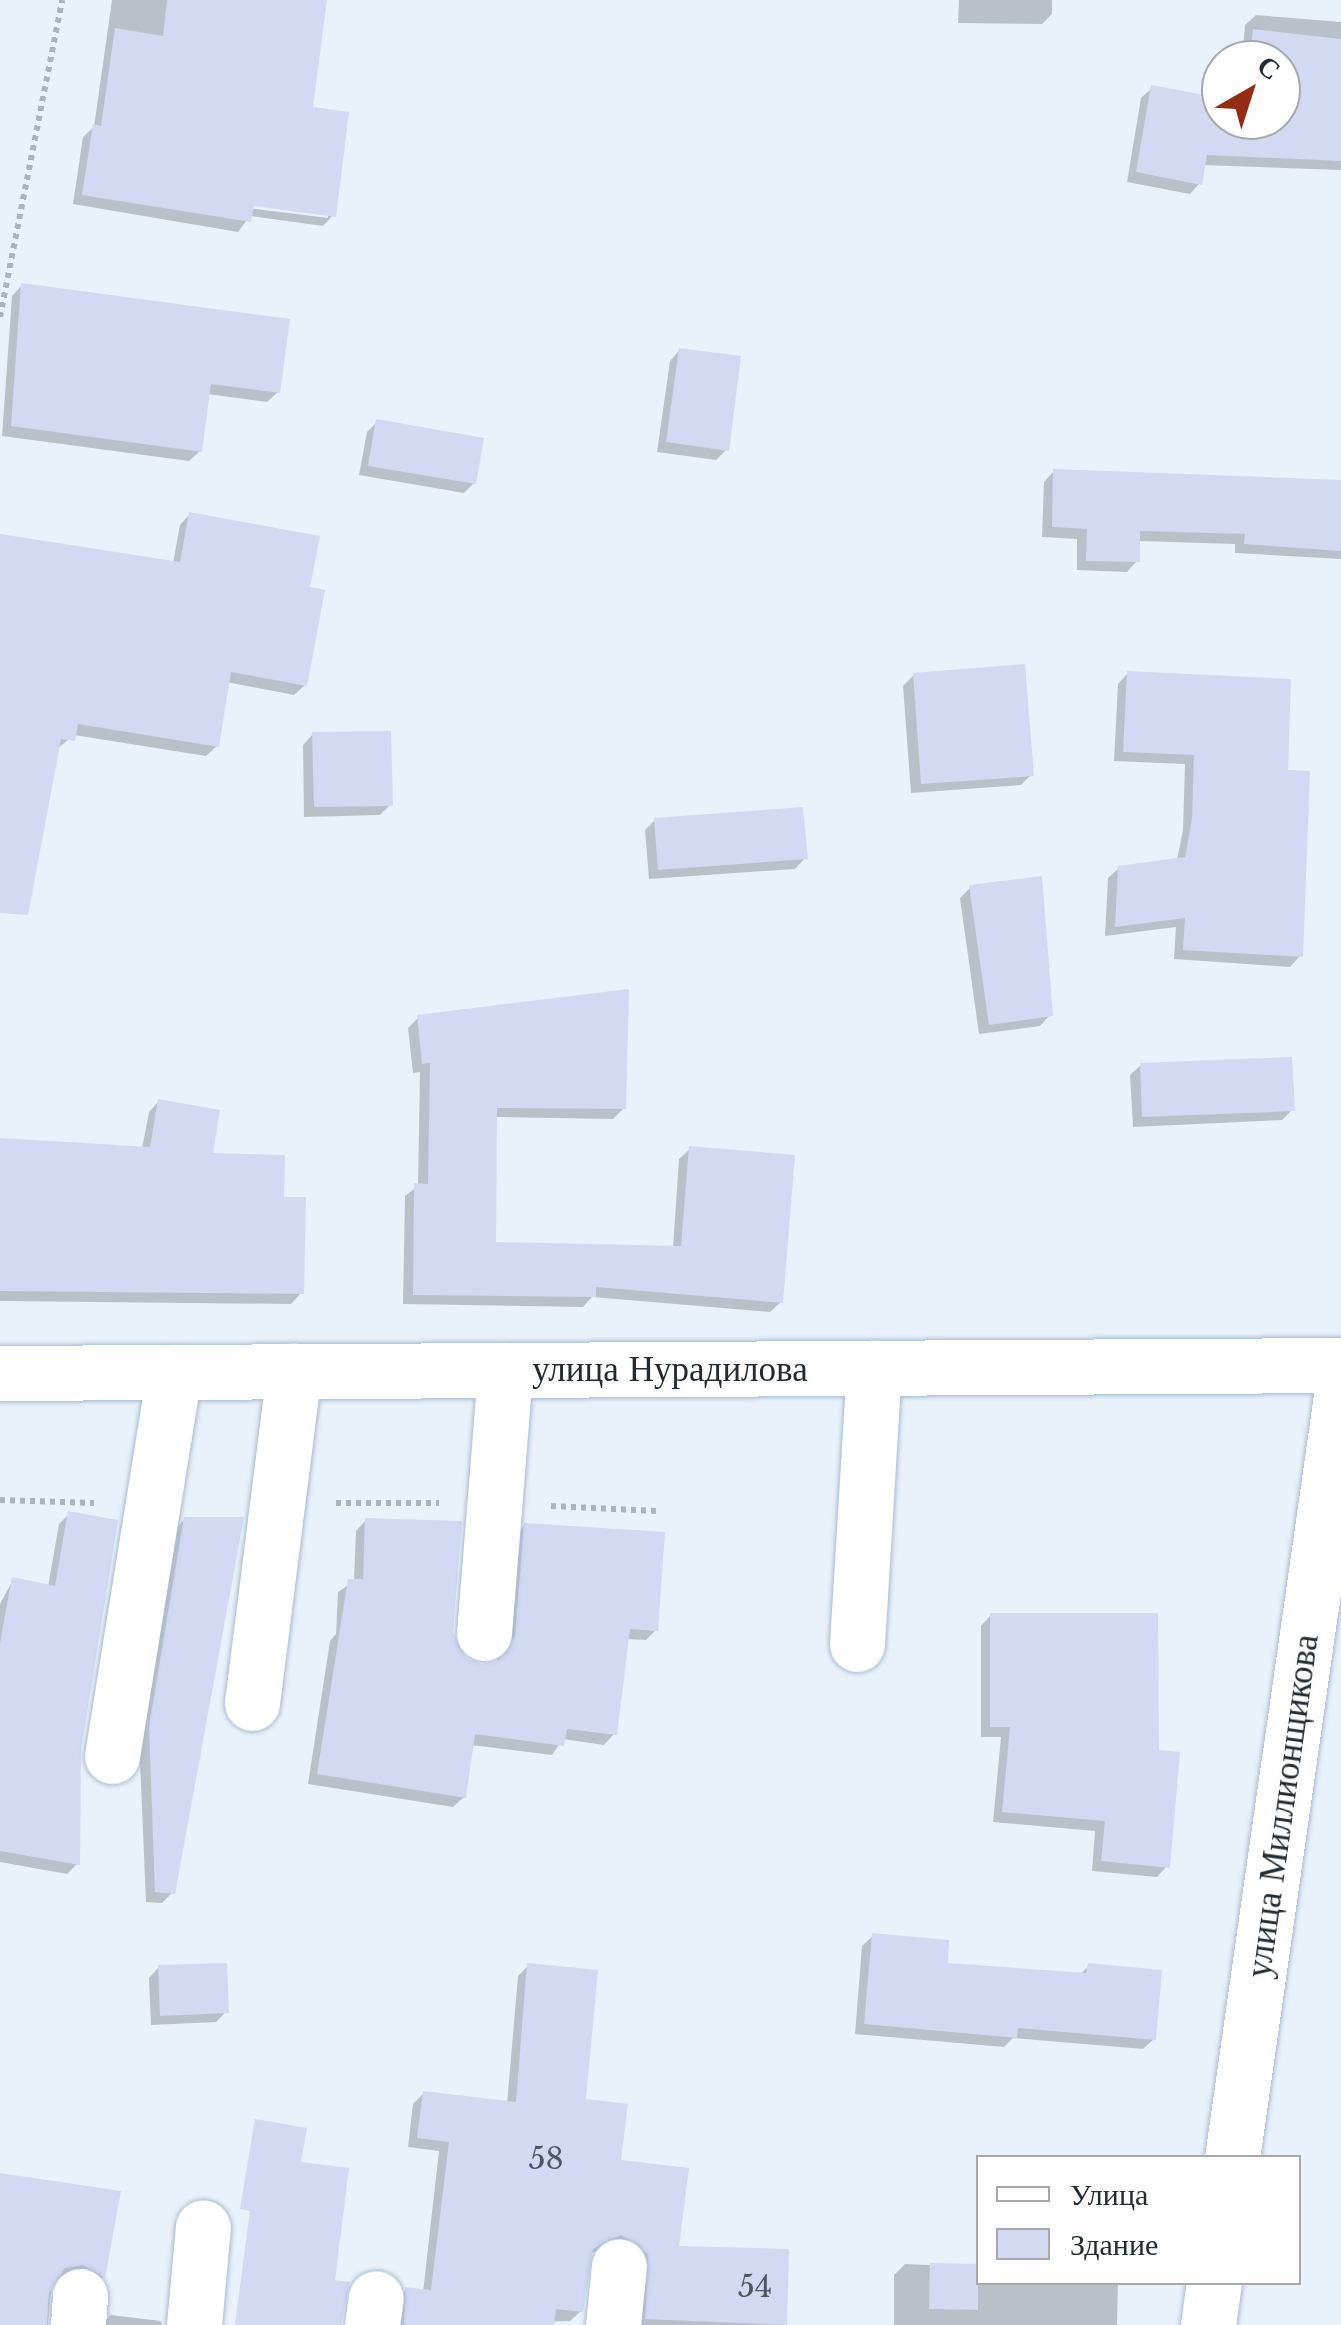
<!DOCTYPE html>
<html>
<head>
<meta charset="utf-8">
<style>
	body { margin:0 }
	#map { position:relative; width:1341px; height:2325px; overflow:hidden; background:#e9f1fa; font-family:"Libre Baskerville",serif }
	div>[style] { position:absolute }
	.shadow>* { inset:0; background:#0003 }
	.building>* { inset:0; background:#d3d8f3 }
	.path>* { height:6px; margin-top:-3px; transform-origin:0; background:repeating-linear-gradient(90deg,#abb3bc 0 5px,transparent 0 10px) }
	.roads { filter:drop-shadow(0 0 2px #a7bbd1) drop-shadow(0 0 2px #a7bbd1) }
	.minor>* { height:55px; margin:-27.5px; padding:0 27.5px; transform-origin:27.5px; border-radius:27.5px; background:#fff }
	span { translate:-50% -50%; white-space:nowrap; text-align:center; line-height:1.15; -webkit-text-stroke:9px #fdfdfd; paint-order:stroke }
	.number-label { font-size:30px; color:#4e5662 }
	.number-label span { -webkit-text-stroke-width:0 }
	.street-label { font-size:35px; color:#222a32 }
	.legend { position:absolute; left:976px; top:2155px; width:325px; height:130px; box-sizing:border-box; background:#fdfdfd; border:2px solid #a5a9ac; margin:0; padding:12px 18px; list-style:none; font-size:30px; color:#222a32 }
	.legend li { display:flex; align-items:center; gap:20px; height:50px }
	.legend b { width:50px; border:2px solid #a5a9ac }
	.north { position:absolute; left:1201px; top:40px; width:100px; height:100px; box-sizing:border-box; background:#fdfdfd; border:2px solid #a5a9ac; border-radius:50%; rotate:39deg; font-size:28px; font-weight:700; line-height:40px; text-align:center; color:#222a32 }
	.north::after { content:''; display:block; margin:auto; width:35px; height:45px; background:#942c14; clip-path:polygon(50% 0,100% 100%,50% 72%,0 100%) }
</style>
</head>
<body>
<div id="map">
	<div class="shadow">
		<div style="clip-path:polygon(evenodd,112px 0,325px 0,310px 109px,333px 215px,323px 226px,250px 216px,238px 232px,73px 204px,83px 137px,94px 127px,112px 0,242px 202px,328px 213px,328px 218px,241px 207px,242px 202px)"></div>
		<div style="clip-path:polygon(959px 0,1052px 0,1052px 14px,1042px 24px,958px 23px)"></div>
		<div style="clip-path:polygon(1256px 15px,1341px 22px,1341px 170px,1203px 165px,1200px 183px,1190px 194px,1127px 182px,1141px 98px,1152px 88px,1219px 100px,1221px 92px,1221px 120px,1281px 120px,1281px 60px,1242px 60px,1245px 25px)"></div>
		<div style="clip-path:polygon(22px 285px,278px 392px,267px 402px,207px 394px,200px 451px,189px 461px,2px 436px,12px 296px)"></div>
		<div style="clip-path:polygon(680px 350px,726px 450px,716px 460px,657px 452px,670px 361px)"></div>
		<div style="clip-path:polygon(377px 422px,474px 483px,464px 493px,359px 475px,367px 432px)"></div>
		<div style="clip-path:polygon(1054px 471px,1341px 483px,1341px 559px,1235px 553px,1235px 544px,1138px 541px,1137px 561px,1127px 572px,1077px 570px,1077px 539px,1042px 537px,1044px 482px)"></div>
		<div style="clip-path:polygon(190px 514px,307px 589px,305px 685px,294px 695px,226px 682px,217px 746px,206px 756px,74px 735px,57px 749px,0 908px,0 537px,173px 563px,180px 525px)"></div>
		<div style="clip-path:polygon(1128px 673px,1285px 773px,1300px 956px,1290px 967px,1174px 959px,1176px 927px,1105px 936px,1108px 878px,1119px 868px,1177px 860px,1183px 830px,1185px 764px,1114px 761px,1118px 684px)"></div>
		<div style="clip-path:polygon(914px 675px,1031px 775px,1021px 785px,911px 793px,903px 686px)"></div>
		<div style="clip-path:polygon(313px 734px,390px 805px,380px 815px,304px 817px,303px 745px)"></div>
		<div style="clip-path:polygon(655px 820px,805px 858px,795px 869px,649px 879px,645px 830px)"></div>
		<div style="clip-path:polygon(970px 888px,1050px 1015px,1040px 1026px,979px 1034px,960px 898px)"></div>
		<div style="clip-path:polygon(418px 1018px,624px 1108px,613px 1119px,494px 1117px,494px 1245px,673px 1248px,679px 1159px,690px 1149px,781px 1302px,770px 1312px,592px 1297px,583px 1307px,403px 1304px,405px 1196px,418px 1186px,420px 1072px,413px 1073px,408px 1028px)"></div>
		<div style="clip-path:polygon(1141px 1065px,1292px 1110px,1282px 1120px,1133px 1127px,1130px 1075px)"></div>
		<div style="clip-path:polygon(159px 1101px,210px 1155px,282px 1200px,301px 1293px,291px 1304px,0 1301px,0 1141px,142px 1149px,149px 1112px)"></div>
		<div style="clip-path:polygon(69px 1514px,79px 1751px,77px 1864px,67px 1874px,0 1862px,0 1604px,13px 1580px,48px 1587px,59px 1524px)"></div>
		<div style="clip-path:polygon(185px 1519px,173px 1892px,162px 1903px,146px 1902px,139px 1738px,174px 1530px)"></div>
		<div style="clip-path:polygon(366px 1520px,450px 1632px,464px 1660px,482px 1667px,496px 1662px,506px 1649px,515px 1536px,525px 1525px,656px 1630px,646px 1640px,626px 1639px,614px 1734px,604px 1745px,563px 1739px,552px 1755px,471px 1745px,464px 1797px,453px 1807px,308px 1784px,330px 1641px,336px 1634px,338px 1592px,354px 1581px,356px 1531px)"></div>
		<div style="clip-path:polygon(991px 1615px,1157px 1752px,1167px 1866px,1157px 1877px,1092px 1871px,1095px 1831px,993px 1822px,1001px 1737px,981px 1737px,981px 1626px)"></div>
		<div style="clip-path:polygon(873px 1936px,945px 1965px,1079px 1975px,1089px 1966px,1154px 2039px,1143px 2049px,1013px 2038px,1004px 2047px,855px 2034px,862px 1946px)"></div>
		<div style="clip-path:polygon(528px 1966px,583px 2101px,676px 2248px,786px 2252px,784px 2325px,636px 2325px,612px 2244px,590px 2254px,581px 2311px,570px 2321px,394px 2325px,396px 2300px,406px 2290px,423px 2292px,439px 2151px,408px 2147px,413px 2104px,424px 2093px,507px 2104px,518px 1976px)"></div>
		<div style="clip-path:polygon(159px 1967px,226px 2012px,216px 2022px,151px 2025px,149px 1978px)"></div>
		<div style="clip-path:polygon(0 2176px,118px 2193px,103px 2277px,93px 2287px,69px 2274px,52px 2283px,48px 2325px,0 2325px)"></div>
		<div style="clip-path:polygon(905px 2264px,978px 2267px,978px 2282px,1118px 2282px,1117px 2325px,894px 2325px,894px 2275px)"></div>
		<div style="clip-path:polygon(111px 2315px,161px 2321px,162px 2325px,101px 2325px)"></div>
	</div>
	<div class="building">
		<div style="clip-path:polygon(167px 0,327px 0,313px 107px,349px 112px,336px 217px,254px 206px,251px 222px,82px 195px,93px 124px,101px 126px,115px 28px,163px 36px)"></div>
		<div style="clip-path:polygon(1253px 29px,1341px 39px,1341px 161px,1207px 155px,1202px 185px,1136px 172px,1151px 85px,1221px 98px,1221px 120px,1281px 120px,1281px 60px,1250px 60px)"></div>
		<div style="clip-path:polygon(21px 283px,290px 319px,280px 393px,211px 384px,202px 452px,11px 426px)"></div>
		<div style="clip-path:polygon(679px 348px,741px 356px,729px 451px,666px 442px)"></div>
		<div style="clip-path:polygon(376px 419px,484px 438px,476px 484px,368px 466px)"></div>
		<div style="clip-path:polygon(1053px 469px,1341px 480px,1341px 551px,1244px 544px,1245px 534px,1140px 531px,1140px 562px,1086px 561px,1087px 529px,1052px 527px)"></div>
		<div style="clip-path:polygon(189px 512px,320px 536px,310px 587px,325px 590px,307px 686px,231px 672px,219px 747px,78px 724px,75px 741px,61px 739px,28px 915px,0 913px,0 534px,180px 562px)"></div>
		<div style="clip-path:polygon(1025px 664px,1034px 776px,921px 784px,913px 673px)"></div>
		<div style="clip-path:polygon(1127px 671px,1291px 679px,1288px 770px,1310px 771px,1303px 957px,1183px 950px,1185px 918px,1115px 927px,1118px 866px,1185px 857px,1192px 818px,1194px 755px,1123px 752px)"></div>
		<div style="clip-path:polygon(391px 731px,393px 806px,314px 807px,312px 732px)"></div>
		<div style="clip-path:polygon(803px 807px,808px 859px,658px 870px,654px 818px)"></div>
		<div style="clip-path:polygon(1042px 876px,1053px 1016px,989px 1025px,969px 885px)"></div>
		<div style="clip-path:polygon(629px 989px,626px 1109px,497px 1108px,496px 1242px,681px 1246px,689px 1146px,795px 1155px,783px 1303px,596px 1287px,596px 1297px,413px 1295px,414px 1183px,428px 1184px,430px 1063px,422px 1064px,417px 1015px)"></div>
		<div style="clip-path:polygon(1292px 1057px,1295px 1111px,1142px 1117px,1140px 1063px)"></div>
		<div style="clip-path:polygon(158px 1099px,220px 1110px,213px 1153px,285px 1155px,284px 1197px,306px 1197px,304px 1294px,0 1291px,0 1138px,150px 1147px)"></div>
		<div style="clip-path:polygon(68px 1511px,118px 1520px,81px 1751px,80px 1865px,0 1851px,0 1643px,12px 1577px,55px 1586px)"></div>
		<div style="clip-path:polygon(184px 1517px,244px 1517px,175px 1894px,155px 1892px,149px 1726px)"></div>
		<div style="clip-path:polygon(365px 1518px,462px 1521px,453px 1632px,466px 1658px,482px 1664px,498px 1661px,515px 1636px,524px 1523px,665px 1532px,658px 1631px,630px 1629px,617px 1735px,567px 1729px,564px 1746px,475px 1734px,466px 1798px,317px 1774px,348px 1579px,363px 1579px)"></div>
		<div style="clip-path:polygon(990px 1613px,1158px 1613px,1159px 1750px,1180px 1752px,1170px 1868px,1101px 1861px,1105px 1821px,1002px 1812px,1010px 1727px,990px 1727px)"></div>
		<div style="clip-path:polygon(872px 1933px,949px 1940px,948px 1963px,1086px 1973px,1088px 1963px,1162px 1970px,1156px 2040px,1018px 2028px,1017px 2038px,864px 2024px)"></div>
		<div style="clip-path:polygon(227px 1963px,229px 2013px,160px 2016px,158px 1965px)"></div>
		<div style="clip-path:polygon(527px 1963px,598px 1970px,586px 2099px,628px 2104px,621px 2160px,689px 2168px,679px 2246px,789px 2249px,787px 2325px,645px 2319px,648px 2254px,621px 2235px,593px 2249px,583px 2312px,556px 2309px,554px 2325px,404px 2325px,405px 2287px,431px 2290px,449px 2142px,417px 2138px,423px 2091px,516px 2102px)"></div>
		<div style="clip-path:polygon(255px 2119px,307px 2128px,301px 2162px,349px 2168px,335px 2280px,350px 2282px,341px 2325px,235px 2325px,250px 2211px,240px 2209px)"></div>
		<div style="clip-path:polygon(0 2173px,121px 2191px,105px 2278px,83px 2265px,65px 2268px,49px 2293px,47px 2325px,0 2325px)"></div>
		<div style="clip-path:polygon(930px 2263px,978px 2264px,978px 2310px,929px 2309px)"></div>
	</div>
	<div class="path">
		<div style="left:0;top:317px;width:323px;rotate:-78.9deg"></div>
		<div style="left:0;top:1500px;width:94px;rotate:1.8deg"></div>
		<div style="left:336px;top:1503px;width:103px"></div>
		<div style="left:551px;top:1506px;width:106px;rotate:2.7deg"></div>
	</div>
	<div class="roads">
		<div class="minor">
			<div style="left:0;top:1373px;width:1341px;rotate:-0.34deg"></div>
			<div style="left:484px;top:1633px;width:264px;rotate:-85.4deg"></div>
			<div style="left:857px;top:1644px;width:277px;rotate:-86.5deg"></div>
			<div style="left:252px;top:1703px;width:335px;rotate:-82.8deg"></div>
			<div style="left:112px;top:1756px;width:389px;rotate:-80.8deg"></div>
			<div style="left:1232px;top:2158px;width:770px;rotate:-81.86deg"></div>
			<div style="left:78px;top:2325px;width:29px;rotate:-86deg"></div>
			<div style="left:194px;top:2325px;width:98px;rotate:-84.8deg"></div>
			<div style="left:372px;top:2325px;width:27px;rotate:-82deg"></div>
			<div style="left:613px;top:2325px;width:59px;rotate:-84.2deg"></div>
			<div style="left:1208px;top:2325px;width:43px;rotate:-82.1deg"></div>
		</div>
	</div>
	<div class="number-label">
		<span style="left:546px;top:2159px">58</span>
		<span style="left:755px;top:2287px">54</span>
	</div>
	<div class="street-label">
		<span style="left:670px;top:1369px">улица Нурадилова</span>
		<span style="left:1282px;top:1806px;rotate:-82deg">улица Миллионщикова</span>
	</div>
	<ul class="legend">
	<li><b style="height:12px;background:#fff"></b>Улица</li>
	<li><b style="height:28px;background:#d3d8f3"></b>Здание</li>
	</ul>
	<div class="north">С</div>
</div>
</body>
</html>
